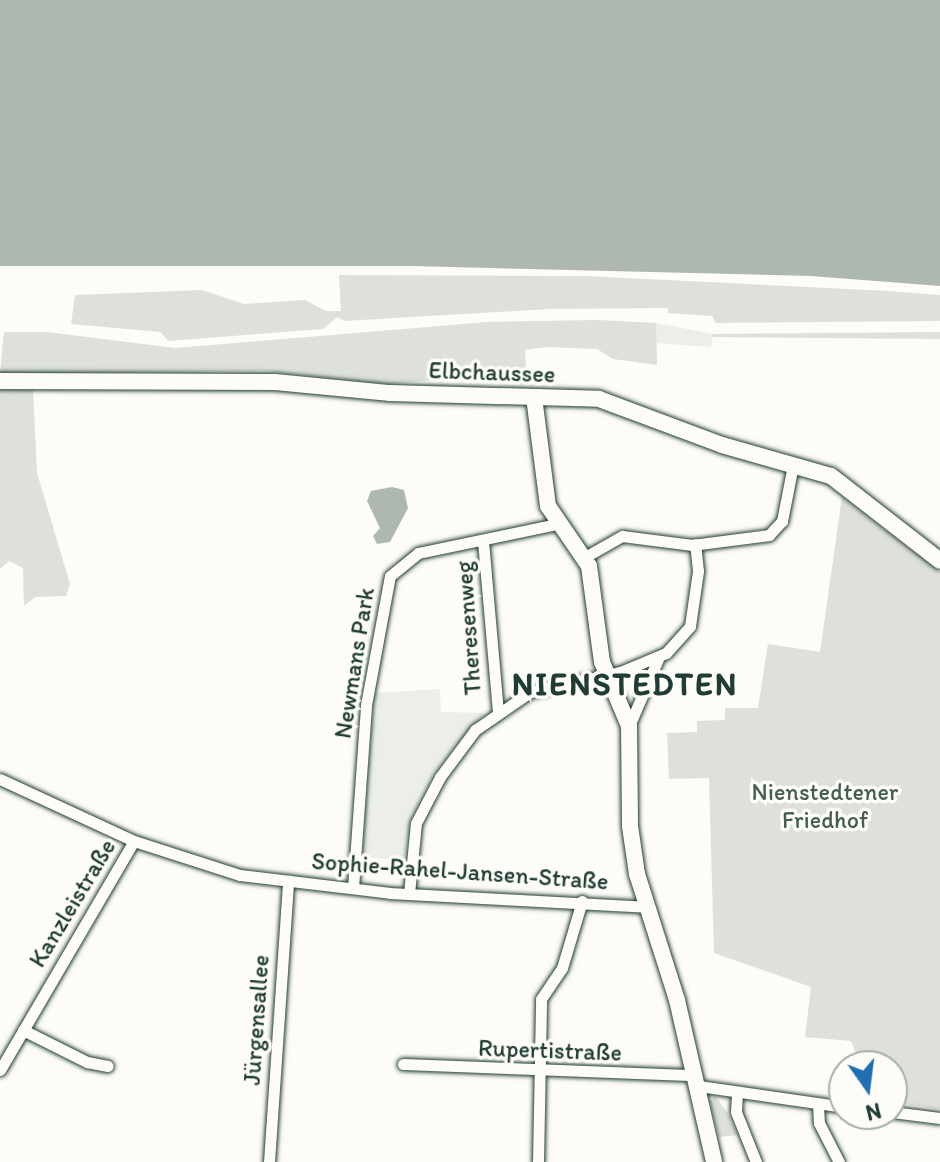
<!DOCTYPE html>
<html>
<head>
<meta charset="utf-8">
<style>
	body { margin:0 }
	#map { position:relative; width:940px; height:1162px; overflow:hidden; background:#fdfcf7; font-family:Itim,sans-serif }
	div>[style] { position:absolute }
	.built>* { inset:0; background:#eceee9 }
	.green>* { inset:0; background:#dde0db }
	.water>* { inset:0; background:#aeb8b1 }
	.roads { filter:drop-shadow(0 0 2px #1f3d34) drop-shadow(0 0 2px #1f3d34) }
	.street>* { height:11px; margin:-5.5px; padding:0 5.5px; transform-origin:5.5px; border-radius:5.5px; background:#fdfcf7 }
	.secondary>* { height:16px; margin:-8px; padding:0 8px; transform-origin:8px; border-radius:8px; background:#fdfcf7 }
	span { translate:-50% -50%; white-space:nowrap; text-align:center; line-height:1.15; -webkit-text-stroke:7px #fdfcf7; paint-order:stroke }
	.street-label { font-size:24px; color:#1f3d34 }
	.park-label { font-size:24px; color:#455e55 }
	.district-label { font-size:32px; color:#1f3d34; font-weight:700; letter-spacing:2px }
	.north { position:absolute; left:828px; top:1050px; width:80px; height:80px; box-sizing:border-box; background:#fdfcf7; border:2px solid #a4b0a9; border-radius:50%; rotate:166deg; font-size:22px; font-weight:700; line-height:32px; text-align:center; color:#1f3d34 }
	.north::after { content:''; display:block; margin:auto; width:28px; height:36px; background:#1f6fb2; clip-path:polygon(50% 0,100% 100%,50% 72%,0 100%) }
</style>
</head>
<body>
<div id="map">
	<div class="built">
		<div style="clip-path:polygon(656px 323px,713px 334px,711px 347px,654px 343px)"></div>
		<div style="clip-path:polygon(440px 689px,441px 712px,484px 713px,434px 772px,410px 820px,404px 860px,362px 857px,375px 693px)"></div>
	</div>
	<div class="green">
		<div style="clip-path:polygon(339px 275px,585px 276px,888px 291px,940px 295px,940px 321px,716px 323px,712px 316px,668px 313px,668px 308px,549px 309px,344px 321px,337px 317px,323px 329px,168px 341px,161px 332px,71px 324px,75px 295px,202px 290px,244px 304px,305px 300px,326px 311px,341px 311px)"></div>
		<div style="clip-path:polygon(598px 320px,656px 323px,657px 365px,613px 359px,597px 349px,547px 347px,525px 350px,527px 385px,480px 376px,388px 384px,265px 371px,0 373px,4px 332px,47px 332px,175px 348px,487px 322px)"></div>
		<div style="clip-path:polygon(940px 332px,940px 339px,712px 337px,713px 334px)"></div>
		<div style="clip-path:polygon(0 390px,33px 390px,37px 473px,70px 584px,66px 596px,35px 597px,24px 606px,23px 568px,9px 561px,0 569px)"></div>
		<div style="clip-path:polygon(842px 497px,940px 572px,940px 1109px,892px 1102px,892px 1066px,861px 1066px,851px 1041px,805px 1037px,811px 987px,714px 953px,709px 778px,669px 779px,667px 733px,697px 732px,697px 721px,725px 720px,725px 708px,758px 708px,768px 644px,820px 652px)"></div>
		<div style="clip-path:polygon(715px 1096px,727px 1112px,738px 1135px,719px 1137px,710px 1101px)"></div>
	</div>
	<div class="water">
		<div style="clip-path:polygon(0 0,940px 0,940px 286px,811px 276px,411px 266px,0 266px)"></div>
		<div style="clip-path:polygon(392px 487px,404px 490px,408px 508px,390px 542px,377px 544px,373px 536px,380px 528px,367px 501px,371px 491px)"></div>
	</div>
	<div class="roads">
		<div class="street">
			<div style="left:483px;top:541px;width:171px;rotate:85deg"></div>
			<div style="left:585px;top:557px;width:43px;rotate:-29.6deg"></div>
			<div style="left:622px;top:536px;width:71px;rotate:7.3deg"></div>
			<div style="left:692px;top:545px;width:78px;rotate:-7.4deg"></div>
			<div style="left:769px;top:535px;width:19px;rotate:-47deg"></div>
			<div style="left:782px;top:521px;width:57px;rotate:-78.9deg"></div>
			<div style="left:629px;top:726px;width:73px;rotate:-66.6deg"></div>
			<div style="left:0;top:779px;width:148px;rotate:24.8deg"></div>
			<div style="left:134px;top:841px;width:111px;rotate:17.8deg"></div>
			<div style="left:240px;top:875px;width:151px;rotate:6.8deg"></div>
			<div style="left:390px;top:893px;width:255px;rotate:3.1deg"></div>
			<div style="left:353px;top:888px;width:183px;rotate:-85.9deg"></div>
			<div style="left:366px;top:705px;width:131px;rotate:-79.5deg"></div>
			<div style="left:390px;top:576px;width:36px;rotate:-39deg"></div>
			<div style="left:418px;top:553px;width:142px;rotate:-11.8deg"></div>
			<div style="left:409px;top:894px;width:71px;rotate:-84.4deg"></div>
			<div style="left:416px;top:823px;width:52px;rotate:-62.4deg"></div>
			<div style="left:440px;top:777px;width:59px;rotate:-53.3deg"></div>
			<div style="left:475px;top:730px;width:67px;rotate:-34.6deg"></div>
			<div style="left:530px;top:692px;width:92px;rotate:-12.5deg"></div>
			<div style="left:620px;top:672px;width:50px;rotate:-22.4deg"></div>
			<div style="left:666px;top:653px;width:36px;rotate:-48deg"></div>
			<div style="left:690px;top:626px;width:56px;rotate:-81.7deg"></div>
			<div style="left:698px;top:571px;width:27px;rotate:-96deg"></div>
			<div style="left:23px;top:1030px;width:72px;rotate:26.6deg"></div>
			<div style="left:87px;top:1062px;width:21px;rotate:11deg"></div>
			<div style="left:403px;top:1064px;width:293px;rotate:2.2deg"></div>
			<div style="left:0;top:1070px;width:265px;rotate:-59.7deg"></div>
			<div style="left:699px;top:1086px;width:147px;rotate:8.2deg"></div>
			<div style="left:737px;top:1093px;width:19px;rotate:93deg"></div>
			<div style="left:736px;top:1112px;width:54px;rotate:68.2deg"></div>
			<div style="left:818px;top:1105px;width:18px;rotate:87deg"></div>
			<div style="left:819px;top:1123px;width:44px;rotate:62.9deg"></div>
			<div style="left:892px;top:1112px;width:48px;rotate:7.1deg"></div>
			<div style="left:269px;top:1162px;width:282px;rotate:-86.1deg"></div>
			<div style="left:538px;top:1162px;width:163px;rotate:-88.9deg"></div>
			<div style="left:541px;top:999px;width:37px;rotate:-56deg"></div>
			<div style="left:562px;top:968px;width:70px;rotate:-73.4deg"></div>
		</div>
		<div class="secondary">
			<div style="left:0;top:381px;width:275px;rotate:0.2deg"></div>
			<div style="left:275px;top:382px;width:116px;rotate:5.5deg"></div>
			<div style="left:390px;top:393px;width:209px;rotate:1.6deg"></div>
			<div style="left:599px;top:399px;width:131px;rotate:20.5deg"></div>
			<div style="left:722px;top:445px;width:113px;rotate:15.9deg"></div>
			<div style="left:831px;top:476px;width:138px;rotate:37.9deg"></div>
			<div style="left:534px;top:397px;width:110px;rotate:82.7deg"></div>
			<div style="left:548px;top:506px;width:73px;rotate:55.7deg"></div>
			<div style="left:589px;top:566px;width:97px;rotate:82.3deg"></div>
			<div style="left:602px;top:662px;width:69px;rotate:67.1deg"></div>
			<div style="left:629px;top:726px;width:100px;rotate:89.4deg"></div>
			<div style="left:630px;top:826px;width:49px;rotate:81.7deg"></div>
			<div style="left:637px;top:874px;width:132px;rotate:72.4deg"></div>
			<div style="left:677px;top:1000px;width:166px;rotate:77.1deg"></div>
		</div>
	</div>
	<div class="street-label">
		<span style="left:492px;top:372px;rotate:2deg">Elbchaussee</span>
		<span style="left:468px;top:628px;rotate:-94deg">Theresenweg</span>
		<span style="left:354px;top:663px;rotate:-81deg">Newmans Park</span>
		<span style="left:460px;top:871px;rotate:4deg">Sophie-Rahel-Jansen-Straße</span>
		<span style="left:72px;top:903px;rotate:-59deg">Kanzleistraße</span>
		<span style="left:256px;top:1020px;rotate:-86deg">Jürgensallee</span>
		<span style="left:550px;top:1050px;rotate:2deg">Rupertistraße</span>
	</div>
	<div class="park-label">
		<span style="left:825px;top:806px">Nienstedtener<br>Friedhof</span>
	</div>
	<div class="district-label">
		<span style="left:625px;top:684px">NIENSTEDTEN</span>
	</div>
	<div class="north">N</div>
</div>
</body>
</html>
